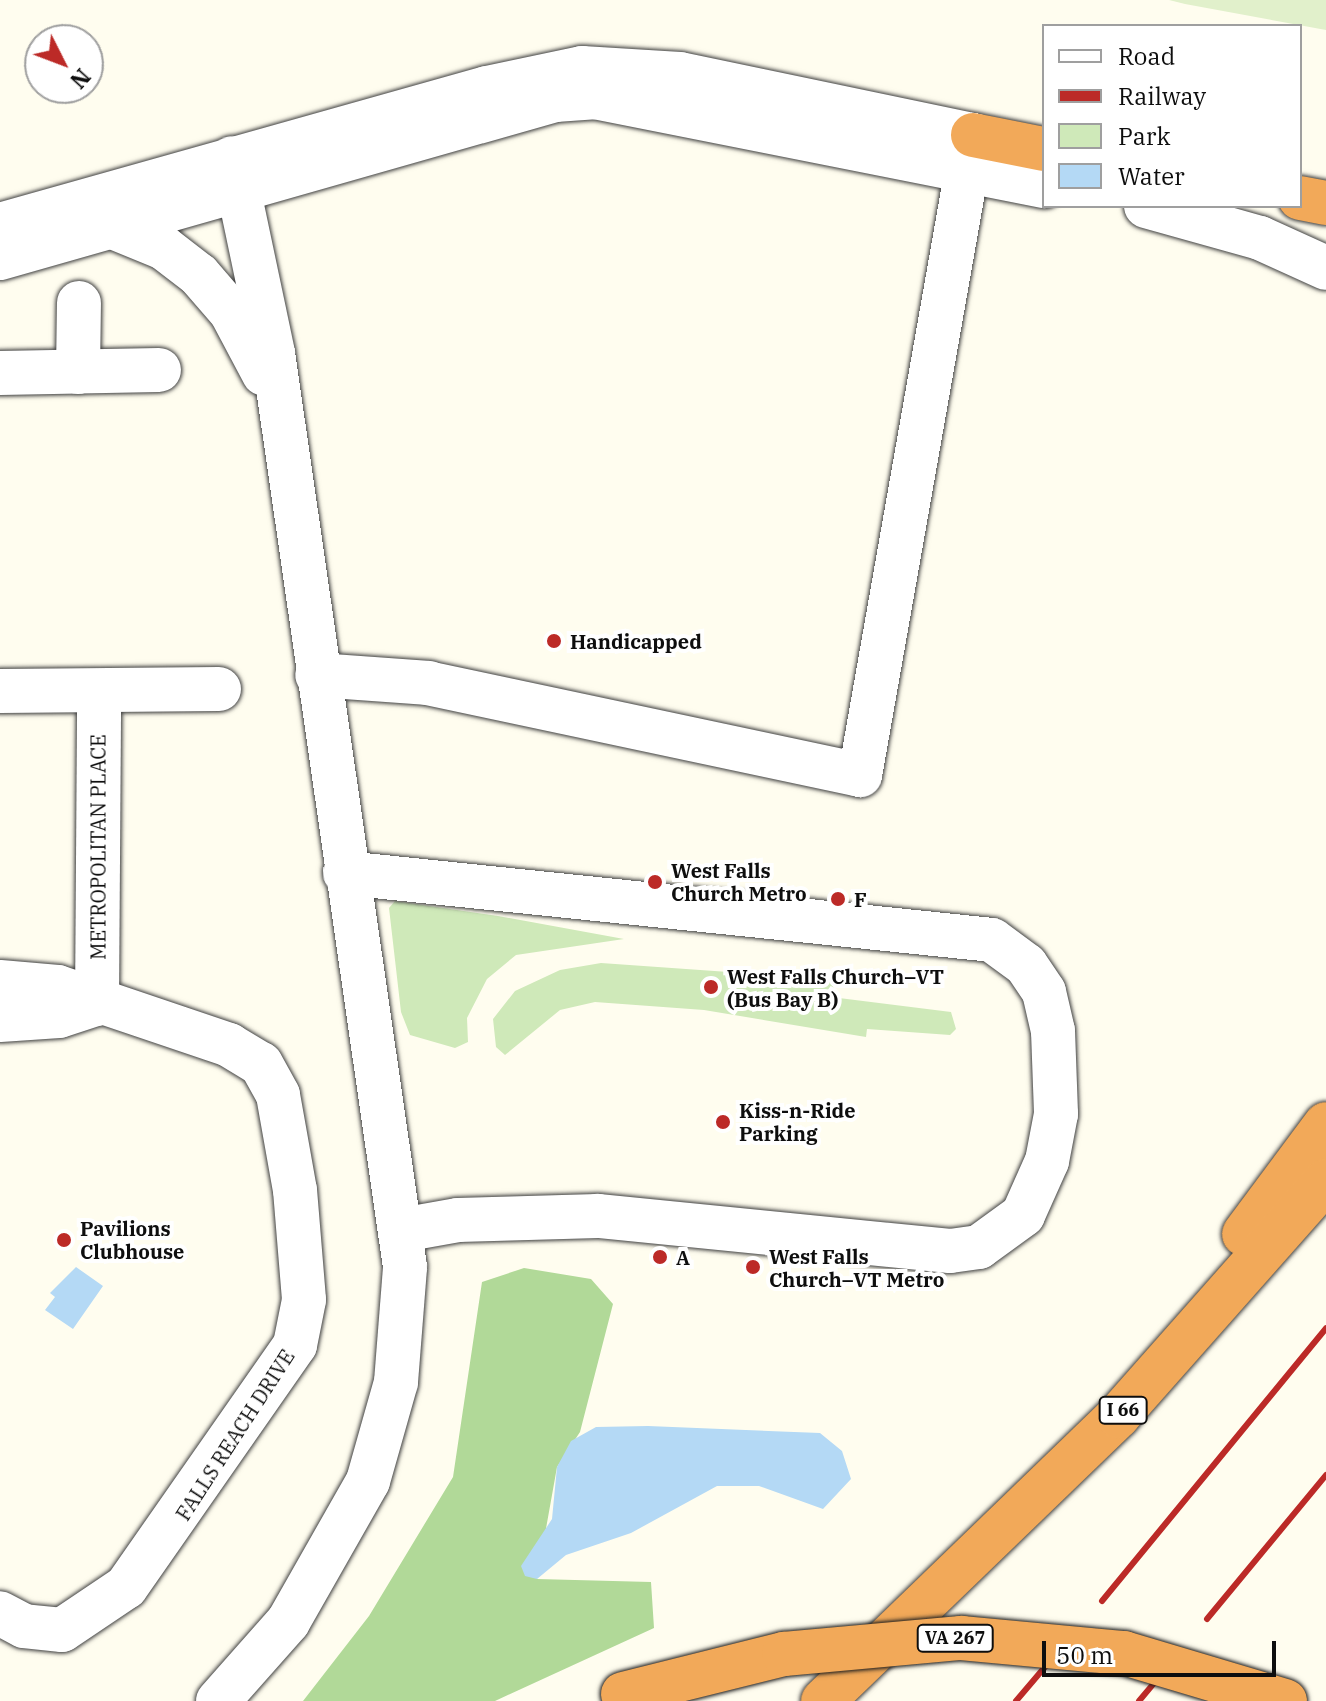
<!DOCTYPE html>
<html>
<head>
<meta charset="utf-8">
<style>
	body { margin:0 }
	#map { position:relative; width:1326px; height:1701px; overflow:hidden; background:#fffdef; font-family:"IBM Plex Serif",serif }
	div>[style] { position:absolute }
	.green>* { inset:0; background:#cfe9b9 }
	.forest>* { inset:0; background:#b1d998 }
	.pitch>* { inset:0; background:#e1f0cb }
	.water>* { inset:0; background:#b4d9f5 }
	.roads { filter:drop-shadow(0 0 2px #414141) drop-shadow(0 0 2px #414141) }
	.minor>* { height:44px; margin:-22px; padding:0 22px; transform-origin:22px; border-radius:22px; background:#fff }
	.highway>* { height:44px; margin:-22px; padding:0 22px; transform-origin:22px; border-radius:22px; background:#f2a959 }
	.rail>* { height:6px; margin:-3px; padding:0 3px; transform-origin:3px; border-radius:3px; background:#bc2a27 }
	.bridges { filter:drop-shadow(0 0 2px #1f1f1f) drop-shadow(0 0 2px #1f1f1f) }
	.highway-bridge>* { height:44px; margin:-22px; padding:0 22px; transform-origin:22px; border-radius:22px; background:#f2a959 }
	.dots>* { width:22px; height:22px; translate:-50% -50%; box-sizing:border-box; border:4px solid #fff; border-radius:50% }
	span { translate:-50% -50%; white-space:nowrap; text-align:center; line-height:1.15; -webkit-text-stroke:8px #fff; paint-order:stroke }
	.shield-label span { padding:2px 6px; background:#fff; border:2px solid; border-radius:6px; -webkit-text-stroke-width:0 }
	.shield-label { font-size:18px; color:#0e0e0e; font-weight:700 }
	.poi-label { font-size:20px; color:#0e0e0e; font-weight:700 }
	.left { translate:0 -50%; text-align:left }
	.street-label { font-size:20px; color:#0e0e0e }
	.legend { position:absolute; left:1042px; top:24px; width:260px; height:184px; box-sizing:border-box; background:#fff; border:2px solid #9f9f9f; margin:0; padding:10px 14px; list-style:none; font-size:24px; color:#0e0e0e }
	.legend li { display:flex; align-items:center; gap:16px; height:40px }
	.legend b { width:40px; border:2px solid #9f9f9f }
	.north { position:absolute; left:24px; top:24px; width:80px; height:80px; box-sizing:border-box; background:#fff; border:2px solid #9f9f9f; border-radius:50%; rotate:132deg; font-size:22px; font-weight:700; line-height:32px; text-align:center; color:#0e0e0e }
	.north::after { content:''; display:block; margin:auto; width:28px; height:36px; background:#bc2a27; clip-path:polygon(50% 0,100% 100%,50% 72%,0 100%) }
	.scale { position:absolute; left:1042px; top:1641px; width:234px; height:36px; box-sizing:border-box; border:4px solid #0e0e0e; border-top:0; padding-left:10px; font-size:24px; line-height:28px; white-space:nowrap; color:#0e0e0e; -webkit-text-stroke:6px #fff; paint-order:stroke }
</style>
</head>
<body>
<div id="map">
	<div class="green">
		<div style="clip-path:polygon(395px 901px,498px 916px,624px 939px,516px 955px,487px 979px,467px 1018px,468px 1042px,455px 1048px,410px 1035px,401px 1012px,389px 908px)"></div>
		<div style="clip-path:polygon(601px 963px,829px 979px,839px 998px,951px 1012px,956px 1029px,950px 1035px,867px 1029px,866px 1037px,704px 1010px,595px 1002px,560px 1010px,505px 1055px,496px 1047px,493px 1019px,515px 991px,560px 970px)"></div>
	</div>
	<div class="forest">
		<div style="clip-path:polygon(524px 1268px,591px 1279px,613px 1304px,580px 1432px,557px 1467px,537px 1579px,651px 1582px,654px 1628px,495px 1701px,303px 1701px,369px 1616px,453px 1477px,482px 1282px)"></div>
	</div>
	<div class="pitch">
		<div style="clip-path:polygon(1169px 0,1326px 0,1326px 30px,1185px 4px)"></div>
	</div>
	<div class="water">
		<div style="clip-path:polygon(76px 1267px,103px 1286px,73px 1329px,45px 1310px,55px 1297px,50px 1293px)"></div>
		<div style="clip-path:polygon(648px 1426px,820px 1433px,842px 1451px,851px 1479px,823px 1509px,759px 1486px,717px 1486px,631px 1533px,566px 1555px,537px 1579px,525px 1576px,521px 1566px,552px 1519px,557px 1467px,571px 1441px,596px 1427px)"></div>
	</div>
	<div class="roads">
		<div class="minor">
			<div style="left:1146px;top:206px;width:118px;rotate:15.7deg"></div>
			<div style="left:1260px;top:238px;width:72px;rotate:24.4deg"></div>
			<div style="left:0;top:225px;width:506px;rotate:-15.71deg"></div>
			<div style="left:487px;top:88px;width:97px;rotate:-11.9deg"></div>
			<div style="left:582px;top:68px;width:98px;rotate:3.5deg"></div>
			<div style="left:680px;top:74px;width:299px;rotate:11.8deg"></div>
			<div style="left:973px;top:135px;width:650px;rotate:100.01deg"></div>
			<div style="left:860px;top:775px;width:441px;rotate:-168deg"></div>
			<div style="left:429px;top:683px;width:112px;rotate:-175.9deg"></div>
			<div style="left:110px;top:226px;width:58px;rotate:22.2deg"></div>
			<div style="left:164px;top:248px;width:44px;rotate:37.6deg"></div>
			<div style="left:199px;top:275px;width:49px;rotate:49.1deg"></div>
			<div style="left:231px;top:312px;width:70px;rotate:62deg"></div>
			<div style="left:0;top:258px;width:577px;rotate:-15.89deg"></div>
			<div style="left:555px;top:100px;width:39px;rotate:-4deg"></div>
			<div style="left:594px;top:97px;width:459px;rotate:11.2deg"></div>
			<div style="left:78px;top:372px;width:69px;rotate:-89.2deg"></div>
			<div style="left:0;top:373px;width:159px;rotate:-1.1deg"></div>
			<div style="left:0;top:691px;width:219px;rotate:-0.5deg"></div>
			<div style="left:345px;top:873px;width:650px;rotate:5.91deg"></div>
			<div style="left:992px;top:940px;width:42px;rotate:36.3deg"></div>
			<div style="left:1026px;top:965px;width:32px;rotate:56deg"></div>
			<div style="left:1044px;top:992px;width:40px;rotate:77deg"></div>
			<div style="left:1053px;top:1031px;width:83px;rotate:87.9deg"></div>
			<div style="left:1056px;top:1114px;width:48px;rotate:100.8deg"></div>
			<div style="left:1047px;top:1161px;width:59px;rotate:114deg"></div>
			<div style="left:1023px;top:1215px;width:54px;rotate:144deg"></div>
			<div style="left:979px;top:1247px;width:29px;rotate:172deg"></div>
			<div style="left:950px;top:1251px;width:354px;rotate:-174.3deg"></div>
			<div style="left:598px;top:1216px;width:140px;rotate:178.4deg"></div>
			<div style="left:458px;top:1220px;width:57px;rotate:169.9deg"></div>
			<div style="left:0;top:982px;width:58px;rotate:4.9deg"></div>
			<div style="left:58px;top:987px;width:181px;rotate:18.7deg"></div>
			<div style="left:229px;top:1045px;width:37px;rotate:31deg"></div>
			<div style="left:261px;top:1064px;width:35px;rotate:61deg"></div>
			<div style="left:278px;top:1095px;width:97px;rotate:79.9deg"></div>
			<div style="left:295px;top:1190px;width:110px;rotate:85.3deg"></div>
			<div style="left:304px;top:1300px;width:46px;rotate:101.3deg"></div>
			<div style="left:295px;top:1345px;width:295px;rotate:124.9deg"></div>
			<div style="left:126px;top:1587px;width:77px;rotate:146.1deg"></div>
			<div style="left:62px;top:1630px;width:38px;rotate:-174deg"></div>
			<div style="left:24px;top:1626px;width:27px;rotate:-152deg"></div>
			<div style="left:97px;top:1004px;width:313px;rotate:-89.6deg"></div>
			<div style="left:0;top:1020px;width:59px;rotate:-3.9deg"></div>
			<div style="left:59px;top:1016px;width:40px;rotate:-18deg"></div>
			<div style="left:218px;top:1701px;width:106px;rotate:-48.5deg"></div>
			<div style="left:288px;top:1622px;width:162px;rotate:-60.4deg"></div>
			<div style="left:368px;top:1481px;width:103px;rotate:-74.2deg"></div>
			<div style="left:396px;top:1382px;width:115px;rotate:-85.5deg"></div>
			<div style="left:405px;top:1267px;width:923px;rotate:-98.22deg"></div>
			<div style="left:273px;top:353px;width:199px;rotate:-101.9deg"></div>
		</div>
		<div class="highway">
			<div style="left:973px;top:135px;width:72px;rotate:11.2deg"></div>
			<div style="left:1300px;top:198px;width:26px;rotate:11deg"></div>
			<div style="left:1244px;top:1234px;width:137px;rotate:-53.3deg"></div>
			<div style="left:823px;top:1701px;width:410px;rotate:-44deg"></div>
			<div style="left:1118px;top:1416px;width:314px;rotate:-48.5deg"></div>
		</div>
	</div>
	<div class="rail">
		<div style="left:1102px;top:1601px;width:353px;rotate:-50.6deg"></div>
		<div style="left:1207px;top:1619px;width:187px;rotate:-50.4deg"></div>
		<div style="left:1016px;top:1701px;width:62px;rotate:-49.6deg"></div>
		<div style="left:1139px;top:1701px;width:25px;rotate:-50deg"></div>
	</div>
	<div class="bridges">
		<div class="highway-bridge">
			<div style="left:623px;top:1694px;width:166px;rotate:-14deg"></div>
			<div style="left:784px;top:1654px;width:178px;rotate:-5.2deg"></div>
			<div style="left:961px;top:1638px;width:164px;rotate:5.3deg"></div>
			<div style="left:1124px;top:1653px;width:168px;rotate:16.6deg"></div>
		</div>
	</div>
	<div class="dots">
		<div style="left:554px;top:641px;background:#bc2a27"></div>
		<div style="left:655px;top:882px;background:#bc2a27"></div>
		<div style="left:838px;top:899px;background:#bc2a27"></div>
		<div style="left:711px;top:987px;background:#bc2a27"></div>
		<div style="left:723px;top:1122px;background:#bc2a27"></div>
		<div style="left:64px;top:1240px;background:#bc2a27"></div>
		<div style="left:660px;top:1257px;background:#bc2a27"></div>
		<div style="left:753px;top:1267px;background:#bc2a27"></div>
	</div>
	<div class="shield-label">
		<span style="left:1123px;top:1410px">I 66</span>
		<span style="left:955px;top:1638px">VA 267</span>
	</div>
	<div class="poi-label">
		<span class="left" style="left:570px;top:641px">Handicapped</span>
		<span class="left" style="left:671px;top:882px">West Falls<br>Church Metro</span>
		<span class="left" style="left:854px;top:899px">F</span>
		<span class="left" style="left:727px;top:988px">West Falls Church–VT<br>(Bus Bay B)</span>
		<span class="left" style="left:739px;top:1122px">Kiss-n-Ride<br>Parking</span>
		<span class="left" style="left:80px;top:1240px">Pavilions<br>Clubhouse</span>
		<span class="left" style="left:769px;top:1268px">West Falls<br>Church–VT Metro</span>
		<span class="left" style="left:676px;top:1257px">A</span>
	</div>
	<div class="street-label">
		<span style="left:98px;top:847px;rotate:-90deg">METROPOLITAN PLACE</span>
		<span style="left:235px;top:1435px;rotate:-57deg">FALLS REACH DRIVE</span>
	</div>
	<ul class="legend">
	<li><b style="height:10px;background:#fff"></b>Road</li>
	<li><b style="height:10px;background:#bc2a27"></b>Railway</li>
	<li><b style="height:22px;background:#cfe9b9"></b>Park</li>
	<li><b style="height:22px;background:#b4d9f5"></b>Water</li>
	</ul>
	<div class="north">N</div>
	<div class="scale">50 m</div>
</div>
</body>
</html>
